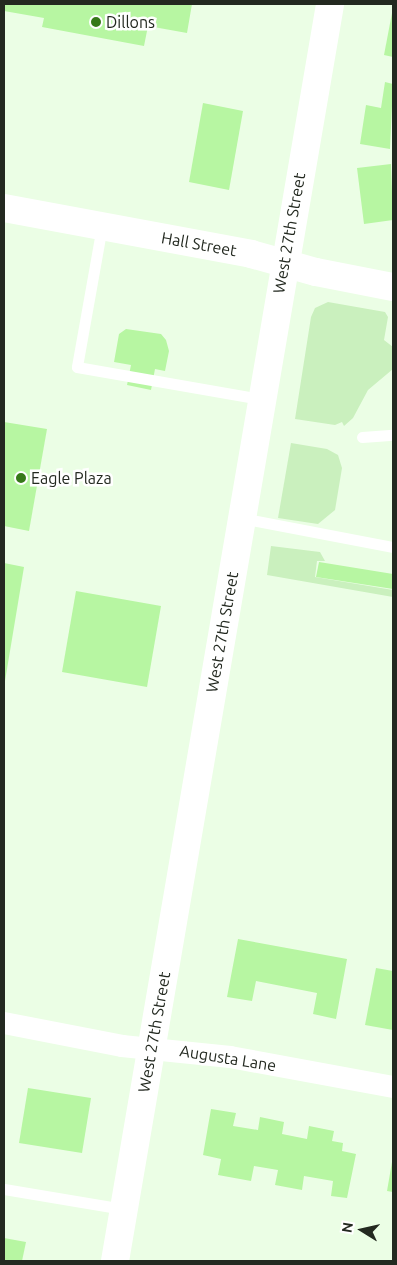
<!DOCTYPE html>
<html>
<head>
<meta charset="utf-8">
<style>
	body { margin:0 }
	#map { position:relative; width:397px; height:1265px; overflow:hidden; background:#ebfee5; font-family:Ubuntu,sans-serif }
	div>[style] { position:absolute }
	.green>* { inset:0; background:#caf0be }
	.building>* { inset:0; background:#b7f6a2 }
	.service>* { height:11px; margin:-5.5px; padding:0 5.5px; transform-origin:5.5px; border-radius:5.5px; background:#fff }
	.minor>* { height:22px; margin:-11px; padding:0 11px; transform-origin:11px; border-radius:11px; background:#fff }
	.tertiary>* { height:28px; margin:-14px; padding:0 14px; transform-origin:14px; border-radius:14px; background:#fff }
	.secondary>* { height:28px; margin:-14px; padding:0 14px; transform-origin:14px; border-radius:14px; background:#fff }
	.dots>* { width:14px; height:14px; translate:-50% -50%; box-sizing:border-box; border:2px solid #fff; border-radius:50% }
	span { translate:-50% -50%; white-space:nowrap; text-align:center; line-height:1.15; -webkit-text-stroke:5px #fff; paint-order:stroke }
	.poi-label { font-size:16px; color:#232920 }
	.left { translate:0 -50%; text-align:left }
	.street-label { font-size:16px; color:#232920 }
	.frame { position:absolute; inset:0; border:5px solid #232920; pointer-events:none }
	.north { position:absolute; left:337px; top:1205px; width:50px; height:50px; -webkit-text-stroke:4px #fff; paint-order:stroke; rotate:280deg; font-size:14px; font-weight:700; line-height:20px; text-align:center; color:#232920 }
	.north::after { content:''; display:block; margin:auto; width:18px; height:22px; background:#232920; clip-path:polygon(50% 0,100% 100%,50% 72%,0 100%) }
</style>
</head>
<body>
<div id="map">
	<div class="green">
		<div style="clip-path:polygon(328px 302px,385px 312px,388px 317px,384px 340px,393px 347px,393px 369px,368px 390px,353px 418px,344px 426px,342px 422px,335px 425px,295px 419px,311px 317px,315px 308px)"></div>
		<div style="clip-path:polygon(291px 443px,327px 449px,338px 455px,342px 468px,335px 510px,318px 524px,278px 518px)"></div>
		<div style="clip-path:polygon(271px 546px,320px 552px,325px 561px,317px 561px,315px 577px,393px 590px,393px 597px,267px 575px)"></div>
	</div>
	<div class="building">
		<div style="clip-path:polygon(4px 4px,192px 4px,187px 33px,148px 26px,144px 46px,42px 27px,44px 18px,4px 11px)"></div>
		<div style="clip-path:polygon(392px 13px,393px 13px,393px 57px,384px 55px)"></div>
		<div style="clip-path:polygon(385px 82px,393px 84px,390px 149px,360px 144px,366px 105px,381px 108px)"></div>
		<div style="clip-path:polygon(203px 103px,243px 111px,229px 190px,189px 182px)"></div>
		<div style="clip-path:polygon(391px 164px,393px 220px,364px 224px,357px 168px)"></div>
		<div style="clip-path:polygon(126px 329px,161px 334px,166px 340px,169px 351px,165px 371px,155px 369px,151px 390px,127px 385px,131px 365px,114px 362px,119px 334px)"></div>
		<div style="clip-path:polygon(4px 422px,47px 429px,29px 531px,4px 526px)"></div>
		<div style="clip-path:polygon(319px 562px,393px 574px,393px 589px,316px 577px)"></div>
		<div style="clip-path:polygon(4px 563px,24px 567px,5px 681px,4px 681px)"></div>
		<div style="clip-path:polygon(76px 591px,161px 606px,147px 687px,62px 672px)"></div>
		<div style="clip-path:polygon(238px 939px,347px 959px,336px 1019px,313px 1014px,317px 993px,256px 981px,252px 1001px,227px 997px)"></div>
		<div style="clip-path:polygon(376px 968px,393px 971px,393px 1030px,365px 1025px)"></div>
		<div style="clip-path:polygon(28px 1088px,91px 1098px,82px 1153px,19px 1143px)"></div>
		<div style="clip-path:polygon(211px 1109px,236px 1113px,233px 1126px,258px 1130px,260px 1117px,284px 1122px,282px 1134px,307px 1139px,309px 1126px,334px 1131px,332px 1141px,343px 1143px,342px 1151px,356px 1154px,347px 1198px,331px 1196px,333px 1181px,304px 1176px,302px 1190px,275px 1185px,278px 1170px,254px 1166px,251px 1181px,218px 1175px,221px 1159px,203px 1155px)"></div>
		<div style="clip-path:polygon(392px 1162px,393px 1162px,393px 1192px,387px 1191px)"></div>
		<div style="clip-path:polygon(4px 1238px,26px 1242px,22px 1261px,4px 1261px)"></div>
	</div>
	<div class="service">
		<div style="left:102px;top:226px;width:143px;rotate:100.1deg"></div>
		<div style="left:77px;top:367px;width:187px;rotate:9.9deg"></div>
		<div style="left:362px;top:437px;width:31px;rotate:-4deg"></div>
		<div style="left:241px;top:518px;width:155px;rotate:10.8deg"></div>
		<div style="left:4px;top:1189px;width:121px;rotate:9.5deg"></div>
	</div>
	<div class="minor">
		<div style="left:4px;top:1023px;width:120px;rotate:11deg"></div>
		<div style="left:122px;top:1046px;width:109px;rotate:5.8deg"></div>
		<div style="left:230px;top:1057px;width:166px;rotate:10.4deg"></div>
	</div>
	<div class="tertiary">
		<div style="left:4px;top:208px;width:251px;rotate:10.5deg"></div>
		<div style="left:251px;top:254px;width:67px;rotate:15.5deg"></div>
		<div style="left:316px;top:272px;width:78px;rotate:11deg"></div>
	</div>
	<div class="secondary">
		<div style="left:115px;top:1261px;width:1275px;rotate:-80.29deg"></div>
	</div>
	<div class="dots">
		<div style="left:96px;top:22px;background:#367919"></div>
		<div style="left:21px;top:478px;background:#367919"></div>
	</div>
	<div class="poi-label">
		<span class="left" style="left:106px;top:22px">Dillons</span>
		<span class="left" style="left:31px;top:478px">Eagle Plaza</span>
	</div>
	<div class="street-label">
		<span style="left:289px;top:233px;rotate:-80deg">West 27th Street</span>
		<span style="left:199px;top:244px;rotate:10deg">Hall Street</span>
		<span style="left:222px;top:632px;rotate:-80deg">West 27th Street</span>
		<span style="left:154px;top:1032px;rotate:-80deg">West 27th Street</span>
		<span style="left:228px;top:1058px;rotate:9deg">Augusta Lane</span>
	</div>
	<div class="frame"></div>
	<div class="north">N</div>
</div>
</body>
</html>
